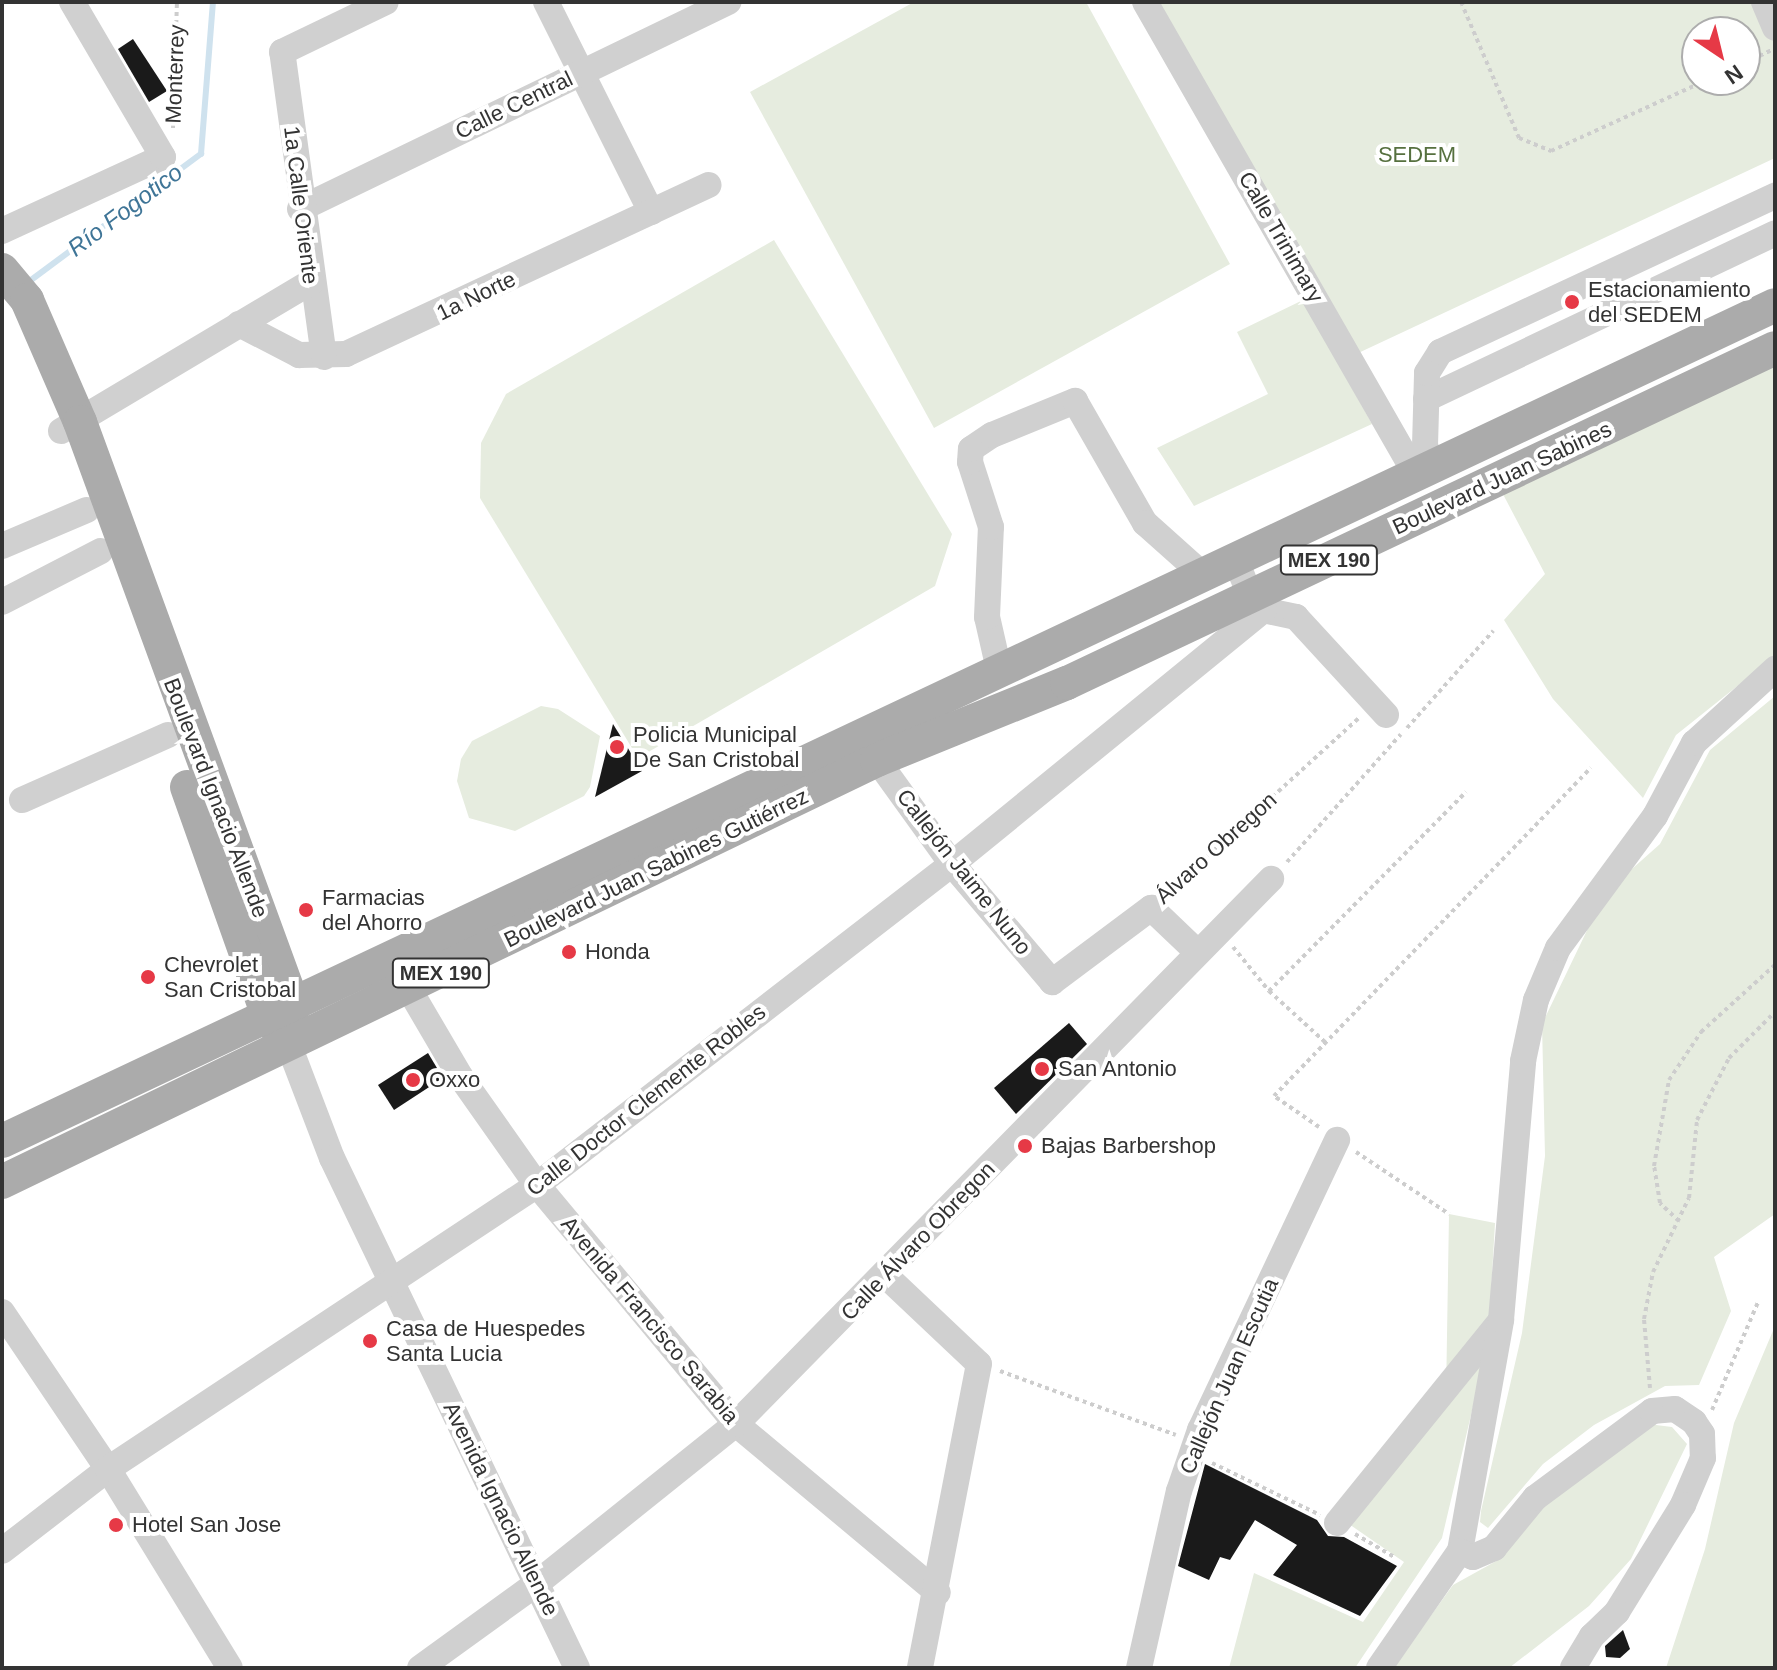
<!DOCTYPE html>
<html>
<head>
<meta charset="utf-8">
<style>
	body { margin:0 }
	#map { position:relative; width:1777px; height:1670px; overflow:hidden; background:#fff; font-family:Helvetica,sans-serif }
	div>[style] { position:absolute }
	.green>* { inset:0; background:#e6ecdf }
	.stream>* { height:6px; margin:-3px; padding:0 3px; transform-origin:3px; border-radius:3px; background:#cfe2ee }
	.building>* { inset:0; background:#1a1a1a }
	.path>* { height:4px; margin-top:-2px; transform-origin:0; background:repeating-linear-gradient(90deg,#cdcdcd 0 4px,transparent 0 8px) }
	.minor>* { height:26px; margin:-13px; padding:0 13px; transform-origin:13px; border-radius:13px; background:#d0d0d0 }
	.major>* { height:34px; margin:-17px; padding:0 17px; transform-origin:17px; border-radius:17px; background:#ababab }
	.dots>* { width:22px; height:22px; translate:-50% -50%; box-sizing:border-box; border:4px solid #fff; border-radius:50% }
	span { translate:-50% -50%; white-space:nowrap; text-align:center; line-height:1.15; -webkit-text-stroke:8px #fff; paint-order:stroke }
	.shield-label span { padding:2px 6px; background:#fff; border:2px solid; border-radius:6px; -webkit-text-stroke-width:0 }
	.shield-label { font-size:20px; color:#333; font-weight:700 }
	.street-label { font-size:22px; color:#333 }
	.park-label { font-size:22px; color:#56703f }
	.poi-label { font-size:22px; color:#333 }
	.left { translate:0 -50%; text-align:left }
	.water-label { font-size:24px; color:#3f7597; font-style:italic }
	.frame { position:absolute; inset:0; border:4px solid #333; pointer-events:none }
	.north { position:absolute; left:1681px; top:16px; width:80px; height:80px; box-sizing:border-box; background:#fff; border:2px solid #adadad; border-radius:50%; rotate:145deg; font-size:22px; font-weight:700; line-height:32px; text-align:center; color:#333 }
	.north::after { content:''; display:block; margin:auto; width:28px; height:36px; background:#e63946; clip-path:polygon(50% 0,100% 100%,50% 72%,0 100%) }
</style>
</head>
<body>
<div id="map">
	<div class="green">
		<div style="clip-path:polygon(914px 2px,1086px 2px,1230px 264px,934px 428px,750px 92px)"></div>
		<div style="clip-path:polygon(evenodd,1150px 2px,1775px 2px,1775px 158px,1354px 355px,1150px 2px,1697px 32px,1745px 32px,1745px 80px,1697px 80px,1697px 32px)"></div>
		<div style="clip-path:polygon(774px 240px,952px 534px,935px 586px,638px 758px,480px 498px,481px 443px,506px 394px)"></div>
		<div style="clip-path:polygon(1303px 300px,1372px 424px,1194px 506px,1157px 448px,1268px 394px,1237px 332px)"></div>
		<div style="clip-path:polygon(1775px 352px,1775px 656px,1676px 735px,1643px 798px,1553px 699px,1504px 620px,1545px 574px,1495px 479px)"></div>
		<div style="clip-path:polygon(1775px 696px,1775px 1214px,1714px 1257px,1731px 1311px,1699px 1385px,1665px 1386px,1594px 1425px,1543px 1464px,1488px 1528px,1480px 1522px,1481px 1511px,1522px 1333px,1545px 1156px,1542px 1024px,1605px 893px,1660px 844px,1710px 750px)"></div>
		<div style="clip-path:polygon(541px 706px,558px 709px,600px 736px,590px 787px,584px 796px,515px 831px,469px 818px,457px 781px,461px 759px,472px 741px)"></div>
		<div style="clip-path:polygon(1449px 1214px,1495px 1223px,1488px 1343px,1442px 1538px,1355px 1668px,1229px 1668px,1254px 1573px,1363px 1622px,1404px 1562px,1346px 1522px,1446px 1396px)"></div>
		<div style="clip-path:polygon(1775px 1326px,1775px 1668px,1666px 1668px,1705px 1549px,1734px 1423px)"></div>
		<div style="clip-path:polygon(1648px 1424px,1672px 1427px,1687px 1444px,1631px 1559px,1589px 1606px,1509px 1668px,1393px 1668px,1453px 1585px,1500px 1559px,1545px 1503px)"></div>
	</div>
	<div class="stream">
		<div style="left:27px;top:283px;width:217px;rotate:-36.6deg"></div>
		<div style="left:201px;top:154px;width:152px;rotate:-85.5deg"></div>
	</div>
	<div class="building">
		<div style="clip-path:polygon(133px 39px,167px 91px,149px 102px,118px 49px)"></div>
		<div style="clip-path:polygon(613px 724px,642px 771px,595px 797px)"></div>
		<div style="clip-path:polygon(1069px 1023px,1087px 1044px,1016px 1114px,994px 1088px)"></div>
		<div style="clip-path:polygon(428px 1053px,443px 1078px,394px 1110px,378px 1085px)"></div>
		<div style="clip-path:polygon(1205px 1464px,1317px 1520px,1328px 1536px,1344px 1537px,1397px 1566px,1360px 1616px,1273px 1575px,1297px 1545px,1255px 1520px,1230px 1560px,1220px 1557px,1209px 1580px,1178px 1566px)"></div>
		<div style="clip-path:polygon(1623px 1630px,1630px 1649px,1620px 1658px,1606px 1657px,1605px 1646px)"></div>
	</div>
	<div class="path">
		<div style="left:1461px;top:2px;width:148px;rotate:66.9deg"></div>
		<div style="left:1519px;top:138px;width:35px;rotate:22deg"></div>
		<div style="left:1551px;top:151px;width:171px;rotate:-24.5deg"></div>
		<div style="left:1745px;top:63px;width:30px;rotate:-26deg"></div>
		<div style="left:173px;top:128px;width:126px;rotate:-88.2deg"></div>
		<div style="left:1407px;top:728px;width:130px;rotate:-48.4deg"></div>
		<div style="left:1287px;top:862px;width:171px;rotate:-48.3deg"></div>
		<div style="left:1166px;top:894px;width:263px;rotate:-42.4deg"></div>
		<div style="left:1233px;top:947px;width:57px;rotate:50.7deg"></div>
		<div style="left:1269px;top:991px;width:76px;rotate:42.3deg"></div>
		<div style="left:1269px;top:991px;width:280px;rotate:-45.3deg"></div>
		<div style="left:1319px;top:1127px;width:55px;rotate:-145.4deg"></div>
		<div style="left:1274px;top:1096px;width:456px;rotate:-46deg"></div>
		<div style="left:1356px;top:1152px;width:112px;rotate:33.7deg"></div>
		<div style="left:1679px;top:1221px;width:26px;rotate:-137deg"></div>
		<div style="left:1660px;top:1203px;width:37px;rotate:-99deg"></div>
		<div style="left:1654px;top:1166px;width:87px;rotate:-80.1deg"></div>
		<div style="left:1669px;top:1080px;width:58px;rotate:-56.3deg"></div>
		<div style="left:1701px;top:1032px;width:100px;rotate:-42.2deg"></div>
		<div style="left:1000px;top:1371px;width:187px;rotate:20deg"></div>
		<div style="left:1650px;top:1388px;width:69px;rotate:-95deg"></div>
		<div style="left:1644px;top:1319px;width:48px;rotate:-79.2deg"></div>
		<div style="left:1653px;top:1272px;width:82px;rotate:-64.1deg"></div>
		<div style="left:1689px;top:1198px;width:78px;rotate:-84.1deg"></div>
		<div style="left:1697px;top:1120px;width:70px;rotate:-62.7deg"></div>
		<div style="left:1729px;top:1058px;width:65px;rotate:-45deg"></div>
		<div style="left:1712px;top:1410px;width:117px;rotate:-66.9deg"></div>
		<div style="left:1212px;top:1463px;width:120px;rotate:25.7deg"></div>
		<div style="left:1355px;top:1534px;width:45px;rotate:30.5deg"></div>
	</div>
	<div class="minor">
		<div style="left:546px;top:2px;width:235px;rotate:63.4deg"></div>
		<div style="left:1145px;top:2px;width:543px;rotate:60.18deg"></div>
		<div style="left:1764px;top:2px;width:28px;rotate:67deg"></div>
		<div style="left:300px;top:209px;width:476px;rotate:-25.8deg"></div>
		<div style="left:2px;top:231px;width:177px;rotate:-24.7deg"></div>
		<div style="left:163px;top:157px;width:180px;rotate:-120.4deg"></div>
		<div style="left:239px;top:324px;width:68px;rotate:27.3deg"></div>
		<div style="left:299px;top:355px;width:47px;rotate:-1.2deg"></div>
		<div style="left:346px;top:354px;width:400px;rotate:-25deg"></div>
		<div style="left:324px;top:357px;width:308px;rotate:-97.8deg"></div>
		<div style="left:282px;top:52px;width:115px;rotate:-25.7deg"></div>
		<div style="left:1426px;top:399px;width:386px;rotate:-25.4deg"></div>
		<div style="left:61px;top:431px;width:291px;rotate:-30.8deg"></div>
		<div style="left:1432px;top:465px;width:20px;rotate:-110deg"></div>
		<div style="left:1425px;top:446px;width:73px;rotate:-88.4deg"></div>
		<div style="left:1427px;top:373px;width:25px;rotate:-58deg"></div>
		<div style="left:1440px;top:352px;width:370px;rotate:-25deg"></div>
		<div style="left:2px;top:546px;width:92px;rotate:-23deg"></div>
		<div style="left:1235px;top:558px;width:43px;rotate:68.2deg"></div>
		<div style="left:1251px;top:598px;width:17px;rotate:45deg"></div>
		<div style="left:1263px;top:610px;width:34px;rotate:12deg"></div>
		<div style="left:1296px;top:617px;width:133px;rotate:47.4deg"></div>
		<div style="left:2px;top:602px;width:111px;rotate:-27.3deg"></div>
		<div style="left:1000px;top:674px;width:58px;rotate:-102.8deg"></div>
		<div style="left:987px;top:617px;width:90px;rotate:-87.5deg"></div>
		<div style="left:991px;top:527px;width:68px;rotate:-107.9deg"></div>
		<div style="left:970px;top:462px;width:13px;rotate:-86deg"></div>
		<div style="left:971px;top:449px;width:25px;rotate:-34deg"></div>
		<div style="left:992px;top:435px;width:90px;rotate:-22.3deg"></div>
		<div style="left:1075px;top:401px;width:141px;rotate:60.2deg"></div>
		<div style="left:1145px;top:523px;width:76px;rotate:41.8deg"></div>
		<div style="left:877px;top:760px;width:128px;rotate:54.2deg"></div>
		<div style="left:952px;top:864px;width:155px;rotate:49.7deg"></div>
		<div style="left:1052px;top:982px;width:124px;rotate:-36.8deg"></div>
		<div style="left:1151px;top:908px;width:64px;rotate:43.7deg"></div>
		<div style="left:22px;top:800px;width:160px;rotate:-24deg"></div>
		<div style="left:399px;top:972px;width:121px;rotate:59.6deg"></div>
		<div style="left:460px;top:1076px;width:133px;rotate:54.8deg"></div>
		<div style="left:537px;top:1185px;width:311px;rotate:50.2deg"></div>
		<div style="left:736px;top:1424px;width:263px;rotate:39.9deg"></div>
		<div style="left:288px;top:1043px;width:123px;rotate:69.1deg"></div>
		<div style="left:332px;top:1158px;width:566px;rotate:64.34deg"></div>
		<div style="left:885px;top:1275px;width:129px;rotate:43.4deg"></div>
		<div style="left:979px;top:1364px;width:310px;rotate:101deg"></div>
		<div style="left:2px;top:1312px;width:189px;rotate:56deg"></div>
		<div style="left:108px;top:1469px;width:233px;rotate:58.5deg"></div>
		<div style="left:1337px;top:1523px;width:256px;rotate:-51deg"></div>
		<div style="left:2px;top:1551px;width:134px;rotate:-37.7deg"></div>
		<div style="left:108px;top:1469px;width:514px;rotate:-33.5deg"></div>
		<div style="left:537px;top:1185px;width:525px;rotate:-37.72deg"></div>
		<div style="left:952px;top:864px;width:402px;rotate:-39.2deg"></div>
		<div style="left:1460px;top:1551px;width:235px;rotate:-79.9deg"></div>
		<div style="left:1501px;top:1320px;width:260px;rotate:-85.1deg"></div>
		<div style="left:1523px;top:1061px;width:62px;rotate:-78deg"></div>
		<div style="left:1536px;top:1000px;width:56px;rotate:-67.1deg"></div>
		<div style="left:1558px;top:948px;width:164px;rotate:-53.7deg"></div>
		<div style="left:1655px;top:816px;width:83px;rotate:-61.9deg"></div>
		<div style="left:1694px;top:743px;width:110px;rotate:-42.4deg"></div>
		<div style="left:1460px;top:1551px;width:14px;rotate:25deg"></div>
		<div style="left:1473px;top:1557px;width:23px;rotate:-23deg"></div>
		<div style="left:1494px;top:1548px;width:65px;rotate:-50.6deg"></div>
		<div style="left:1535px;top:1498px;width:146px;rotate:-36.6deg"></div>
		<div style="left:1652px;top:1411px;width:23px;rotate:-5deg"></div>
		<div style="left:1675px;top:1409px;width:23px;rotate:34deg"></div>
		<div style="left:1694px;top:1422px;width:14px;rotate:56deg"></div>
		<div style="left:1702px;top:1434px;width:24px;rotate:88deg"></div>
		<div style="left:1703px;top:1458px;width:51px;rotate:113.1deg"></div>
		<div style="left:1683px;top:1505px;width:126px;rotate:121.7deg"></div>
		<div style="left:1617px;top:1612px;width:35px;rotate:136deg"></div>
		<div style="left:1592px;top:1636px;width:37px;rotate:121deg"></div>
		<div style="left:420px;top:1668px;width:143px;rotate:-35.9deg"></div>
		<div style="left:536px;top:1584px;width:256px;rotate:-38.7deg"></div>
		<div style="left:736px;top:1424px;width:764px;rotate:-45.53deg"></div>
		<div style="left:1139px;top:1668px;width:181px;rotate:-77.3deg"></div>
		<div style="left:1179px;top:1491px;width:65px;rotate:-71deg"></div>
		<div style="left:1200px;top:1430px;width:321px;rotate:-64.7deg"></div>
		<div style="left:1379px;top:1668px;width:142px;rotate:-55.3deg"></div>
	</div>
	<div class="major">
		<div style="left:2px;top:270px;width:39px;rotate:50deg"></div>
		<div style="left:27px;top:300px;width:133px;rotate:66.5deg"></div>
		<div style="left:80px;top:422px;width:620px;rotate:69.9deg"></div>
		<div style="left:293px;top:1004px;width:22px;rotate:98deg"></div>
		<div style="left:187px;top:787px;width:243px;rotate:70.5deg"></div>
		<div style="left:268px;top:1016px;width:21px;rotate:55deg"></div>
		<div style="left:2px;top:1141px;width:1960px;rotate:-25.24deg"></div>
		<div style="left:2px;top:1182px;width:971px;rotate:-25.75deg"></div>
		<div style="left:877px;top:760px;width:205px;rotate:-22.1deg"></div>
		<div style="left:1067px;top:683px;width:783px;rotate:-25.32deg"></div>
	</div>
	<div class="dots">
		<div style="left:1572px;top:302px;background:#e63946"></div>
		<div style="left:617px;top:747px;background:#e63946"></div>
		<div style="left:306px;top:910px;background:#e63946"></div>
		<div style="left:569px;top:952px;background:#e63946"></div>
		<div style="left:148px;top:977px;background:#e63946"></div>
		<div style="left:1042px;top:1069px;background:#e63946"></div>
		<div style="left:413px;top:1080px;background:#e63946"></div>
		<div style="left:1025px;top:1146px;background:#e63946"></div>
		<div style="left:370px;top:1341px;background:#e63946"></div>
		<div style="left:116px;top:1525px;background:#e63946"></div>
	</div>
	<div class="shield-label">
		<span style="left:1329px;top:560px">MEX 190</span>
		<span style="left:441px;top:973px">MEX 190</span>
	</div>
	<div class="street-label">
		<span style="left:175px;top:74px;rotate:-88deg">Monterrey</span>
		<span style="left:514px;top:105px;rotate:-26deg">Calle Central</span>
		<span style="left:301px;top:205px;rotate:83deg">1a Calle Oriente</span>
		<span style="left:1281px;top:237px;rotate:60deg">Calle Trinimary</span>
		<span style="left:476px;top:296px;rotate:-26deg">1a Norte</span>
		<span style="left:1502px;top:478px;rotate:-25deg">Boulevard Juan Sabines</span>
		<span style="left:216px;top:798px;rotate:69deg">Boulevard Ignacio Allende</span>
		<span style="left:1216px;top:848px;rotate:-42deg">Álvaro Obregon</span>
		<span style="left:656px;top:868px;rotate:-26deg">Boulevard Juan Sabines Gutiérrez</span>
		<span style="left:964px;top:872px;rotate:52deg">Callejón Jaime Nuno</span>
		<span style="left:646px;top:1100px;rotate:-38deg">Calle Doctor Clemente Robles</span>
		<span style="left:918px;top:1241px;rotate:-46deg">Calle Álvaro Obregon</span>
		<span style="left:650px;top:1320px;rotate:50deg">Avenida Francisco Sarabia</span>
		<span style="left:1229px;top:1376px;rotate:-66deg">Callejón Juan Escutia</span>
		<span style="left:501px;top:1509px;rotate:64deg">Avenida Ignacio Allende</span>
	</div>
	<div class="park-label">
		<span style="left:1417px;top:155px">SEDEM</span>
	</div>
	<div class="poi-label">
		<span class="left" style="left:1588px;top:302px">Estacionamiento<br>del SEDEM</span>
		<span class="left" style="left:633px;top:747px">Policia Municipal<br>De San Cristobal</span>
		<span class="left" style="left:322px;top:910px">Farmacias<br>del Ahorro</span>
		<span class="left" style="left:585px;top:952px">Honda</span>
		<span class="left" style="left:164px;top:977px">Chevrolet<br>San Cristobal</span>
		<span class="left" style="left:1058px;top:1069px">San Antonio</span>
		<span class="left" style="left:429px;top:1080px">Oxxo</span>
		<span class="left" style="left:1041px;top:1146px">Bajas Barbershop</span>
		<span class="left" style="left:386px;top:1341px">Casa de Huespedes<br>Santa Lucia</span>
		<span class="left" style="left:132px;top:1525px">Hotel San Jose</span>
	</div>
	<div class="water-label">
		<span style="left:125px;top:210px;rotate:-37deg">Río Fogotico</span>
	</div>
	<div class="frame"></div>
	<div class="north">N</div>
</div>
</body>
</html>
